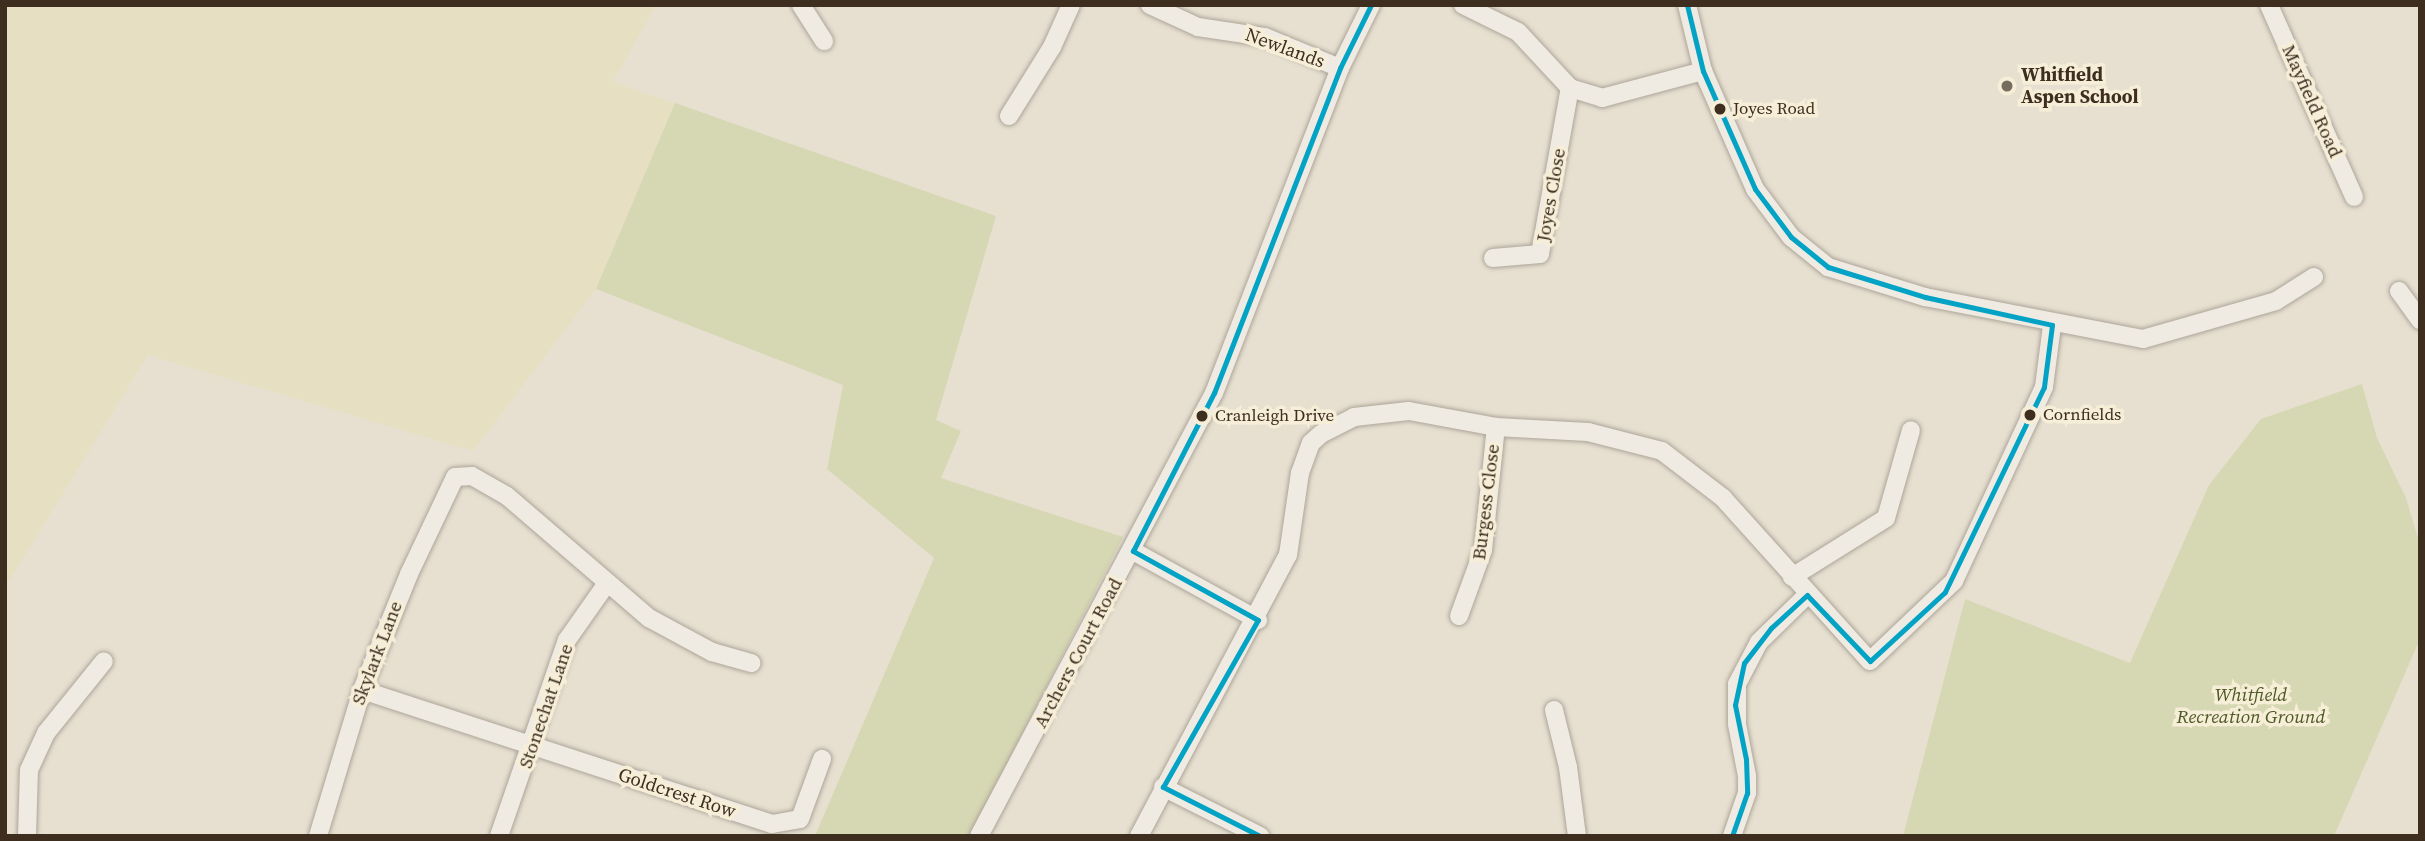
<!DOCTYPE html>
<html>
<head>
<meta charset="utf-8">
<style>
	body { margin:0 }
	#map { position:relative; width:2425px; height:841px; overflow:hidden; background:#e7e0d1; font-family:"Source Serif 4",serif }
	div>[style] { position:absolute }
	.farmland>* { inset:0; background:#e6dfc2 }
	.green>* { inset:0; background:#d6d7b3 }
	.roads { filter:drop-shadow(0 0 2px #ada599) drop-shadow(0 0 2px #ada599) }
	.minor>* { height:18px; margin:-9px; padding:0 9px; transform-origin:9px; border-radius:9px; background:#efebe3 }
	.bus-1>* { height:5px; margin:-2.5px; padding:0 2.5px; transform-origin:2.5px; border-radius:2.5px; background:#03a3c5 }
	.dots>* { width:19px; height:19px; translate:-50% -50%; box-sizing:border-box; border:4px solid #f7eed8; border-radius:50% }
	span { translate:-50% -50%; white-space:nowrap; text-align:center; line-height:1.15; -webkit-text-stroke:7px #f7eed8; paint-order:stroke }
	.bus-label { font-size:17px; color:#3d2e20 }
	.left { translate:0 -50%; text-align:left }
	.street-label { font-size:19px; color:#3d2e20 }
	.poi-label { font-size:19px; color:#3d2e20; font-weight:700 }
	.park-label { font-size:19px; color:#4d5a26; font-style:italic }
	.frame { position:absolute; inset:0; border:7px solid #3d2e20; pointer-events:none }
</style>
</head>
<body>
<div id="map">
	<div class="farmland">
		<div style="clip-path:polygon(5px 5px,656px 5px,613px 82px,675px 103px,596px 289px,473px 451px,148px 355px,5px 588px)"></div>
	</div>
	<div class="green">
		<div style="clip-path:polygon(675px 103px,996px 216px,936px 420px,961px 431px,941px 478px,1123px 537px,970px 836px,815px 836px,934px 558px,827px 469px,843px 385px,596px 289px)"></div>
		<div style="clip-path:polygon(2362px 384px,2377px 438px,2406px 498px,2420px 545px,2420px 639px,2334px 836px,1903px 836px,1965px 599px,2130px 663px,2209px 485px,2261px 419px)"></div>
	</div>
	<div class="roads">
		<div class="minor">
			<div style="left:801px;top:5px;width:43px;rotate:57.4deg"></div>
			<div style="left:1150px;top:5px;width:53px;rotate:24.6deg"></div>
			<div style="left:1198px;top:27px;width:68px;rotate:8.5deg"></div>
			<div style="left:1265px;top:37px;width:81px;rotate:22.5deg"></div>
			<div style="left:1463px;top:5px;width:61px;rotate:26.1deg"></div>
			<div style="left:1518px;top:32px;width:76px;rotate:47.1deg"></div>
			<div style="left:1570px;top:88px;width:34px;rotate:17deg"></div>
			<div style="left:1602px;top:98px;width:105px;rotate:-15deg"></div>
			<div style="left:1687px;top:5px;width:68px;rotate:76.4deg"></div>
			<div style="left:1703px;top:71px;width:129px;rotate:66.2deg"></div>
			<div style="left:1755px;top:189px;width:60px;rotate:53.1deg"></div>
			<div style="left:1791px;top:237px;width:48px;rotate:39deg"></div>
			<div style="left:1828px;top:267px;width:102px;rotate:17.2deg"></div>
			<div style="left:1925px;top:297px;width:222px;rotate:10.9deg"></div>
			<div style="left:2143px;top:339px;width:138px;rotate:-15.9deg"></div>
			<div style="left:2276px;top:301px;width:45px;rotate:-32.3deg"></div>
			<div style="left:2269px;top:5px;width:210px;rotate:66.1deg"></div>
			<div style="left:1009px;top:116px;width:81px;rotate:-58.1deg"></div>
			<div style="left:1052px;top:47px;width:46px;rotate:-65.7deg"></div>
			<div style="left:1493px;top:258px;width:47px;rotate:-4.9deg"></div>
			<div style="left:1540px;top:254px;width:169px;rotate:-79.8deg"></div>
			<div style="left:2399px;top:291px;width:36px;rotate:54deg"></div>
			<div style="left:1133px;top:551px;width:143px;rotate:28.9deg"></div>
			<div style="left:1792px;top:577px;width:111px;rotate:-32.1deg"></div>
			<div style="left:1886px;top:518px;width:91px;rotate:-74.1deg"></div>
			<div style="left:1459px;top:616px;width:70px;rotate:-70deg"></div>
			<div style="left:1483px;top:550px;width:124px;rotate:-84deg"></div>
			<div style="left:362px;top:690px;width:431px;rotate:18.1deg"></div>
			<div style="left:772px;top:824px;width:28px;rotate:-10deg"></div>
			<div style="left:800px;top:819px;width:64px;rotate:-69.9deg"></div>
			<div style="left:1554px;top:710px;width:59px;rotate:76.2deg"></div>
			<div style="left:1568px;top:767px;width:70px;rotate:82.6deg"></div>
			<div style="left:1163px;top:787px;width:109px;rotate:26.8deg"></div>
			<div style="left:27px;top:836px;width:66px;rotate:-88.3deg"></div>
			<div style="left:29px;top:770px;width:41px;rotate:-65.3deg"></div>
			<div style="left:46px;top:733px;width:92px;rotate:-51.1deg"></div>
			<div style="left:318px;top:836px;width:152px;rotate:-73.2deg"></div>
			<div style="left:362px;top:690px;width:125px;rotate:-67.9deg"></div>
			<div style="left:409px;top:574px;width:107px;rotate:-64.6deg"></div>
			<div style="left:455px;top:477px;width:17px;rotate:-3deg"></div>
			<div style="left:472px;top:476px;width:40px;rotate:29.7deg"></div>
			<div style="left:507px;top:496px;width:187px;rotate:40.7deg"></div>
			<div style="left:649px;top:618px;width:72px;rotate:28.4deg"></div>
			<div style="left:712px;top:652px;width:41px;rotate:15.8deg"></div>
			<div style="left:499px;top:836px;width:207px;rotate:-70.9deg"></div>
			<div style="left:567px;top:640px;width:70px;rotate:-54.9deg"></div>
			<div style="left:979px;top:836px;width:501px;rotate:-62.06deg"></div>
			<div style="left:1214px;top:393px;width:349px;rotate:-68.8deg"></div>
			<div style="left:1340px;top:68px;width:70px;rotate:-63.8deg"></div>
			<div style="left:1139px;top:836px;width:318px;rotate:-62.1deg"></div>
			<div style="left:1288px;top:555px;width:83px;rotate:-81.7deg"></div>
			<div style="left:1300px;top:473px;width:32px;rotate:-70deg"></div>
			<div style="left:1311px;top:443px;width:13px;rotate:-42deg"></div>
			<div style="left:1321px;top:434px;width:37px;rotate:-27deg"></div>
			<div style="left:1354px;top:417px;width:55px;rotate:-6.2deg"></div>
			<div style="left:1409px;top:411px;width:88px;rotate:10.4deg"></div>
			<div style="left:1496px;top:427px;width:92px;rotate:3.1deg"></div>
			<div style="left:1588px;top:432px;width:76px;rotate:14.4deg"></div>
			<div style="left:1662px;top:451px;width:77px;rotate:37.6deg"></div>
			<div style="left:1723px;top:498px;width:219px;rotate:48deg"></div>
			<div style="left:1870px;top:661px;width:116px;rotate:-43.6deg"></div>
			<div style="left:1954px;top:581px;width:214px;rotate:-65.1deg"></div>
			<div style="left:2044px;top:387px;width:63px;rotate:-82.6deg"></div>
			<div style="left:1732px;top:836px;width:46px;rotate:-70.8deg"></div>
			<div style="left:1747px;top:793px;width:17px;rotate:-90deg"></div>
			<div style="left:1747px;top:776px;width:53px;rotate:-100.9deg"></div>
			<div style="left:1737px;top:724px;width:40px;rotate:-90deg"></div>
			<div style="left:1737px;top:684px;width:47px;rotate:-62.4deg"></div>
			<div style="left:1759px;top:642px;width:67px;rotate:-44.4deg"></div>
		</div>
	</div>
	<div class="bus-1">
		<div style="left:1687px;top:5px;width:68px;rotate:76.4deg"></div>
		<div style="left:1703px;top:71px;width:129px;rotate:66.2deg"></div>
		<div style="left:1755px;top:189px;width:60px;rotate:53.1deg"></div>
		<div style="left:1791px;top:237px;width:48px;rotate:39deg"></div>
		<div style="left:1828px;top:267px;width:102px;rotate:17.2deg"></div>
		<div style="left:1925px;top:297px;width:130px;rotate:12.4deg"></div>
		<div style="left:2052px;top:325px;width:63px;rotate:97.4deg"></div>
		<div style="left:2044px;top:387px;width:228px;rotate:115.8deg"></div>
		<div style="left:1945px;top:592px;width:102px;rotate:137.4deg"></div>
		<div style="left:1870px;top:661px;width:91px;rotate:-133.7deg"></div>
		<div style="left:1807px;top:595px;width:49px;rotate:137.5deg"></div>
		<div style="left:1771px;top:628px;width:44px;rotate:127.6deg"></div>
		<div style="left:1744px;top:663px;width:43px;rotate:102.1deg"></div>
		<div style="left:1735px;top:705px;width:55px;rotate:78.5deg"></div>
		<div style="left:1746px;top:759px;width:34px;rotate:88deg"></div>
		<div style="left:1747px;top:793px;width:46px;rotate:109.2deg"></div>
		<div style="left:1260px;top:836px;width:109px;rotate:-153.2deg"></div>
		<div style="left:1163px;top:787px;width:192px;rotate:-60.4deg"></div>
		<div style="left:1258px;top:620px;width:143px;rotate:-151.1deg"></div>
		<div style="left:1133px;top:551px;width:178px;rotate:-62.9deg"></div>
		<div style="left:1214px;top:393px;width:349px;rotate:-68.8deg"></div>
		<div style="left:1340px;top:68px;width:70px;rotate:-63.8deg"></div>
	</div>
	<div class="dots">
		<div style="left:2007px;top:86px;background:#786c5e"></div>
		<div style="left:1720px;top:109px;background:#3d2e20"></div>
		<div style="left:2030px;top:415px;background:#3d2e20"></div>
		<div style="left:1202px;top:416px;background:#3d2e20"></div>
	</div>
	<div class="bus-label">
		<span class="left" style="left:1733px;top:109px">Joyes Road</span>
		<span class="left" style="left:2043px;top:415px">Cornfields</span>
		<span class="left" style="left:1215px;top:416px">Cranleigh Drive</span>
	</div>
	<div class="street-label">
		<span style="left:1285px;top:48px;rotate:20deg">Newlands</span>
		<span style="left:2312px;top:101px;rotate:66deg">Mayfield Road</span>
		<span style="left:1551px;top:195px;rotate:-80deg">Joyes Close</span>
		<span style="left:1486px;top:502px;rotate:-83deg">Burgess Close</span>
		<span style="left:377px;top:653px;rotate:-69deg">Skylark Lane</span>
		<span style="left:1078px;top:653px;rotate:-62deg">Archers Court Road</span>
		<span style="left:546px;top:706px;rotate:-71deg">Stonechat Lane</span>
		<span style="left:677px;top:793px;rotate:18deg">Goldcrest Row</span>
	</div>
	<div class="poi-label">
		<span class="left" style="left:2021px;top:86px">Whitfield<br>Aspen School</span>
	</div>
	<div class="park-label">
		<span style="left:2251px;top:706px">Whitfield<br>Recreation Ground</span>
	</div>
	<div class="frame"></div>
</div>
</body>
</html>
